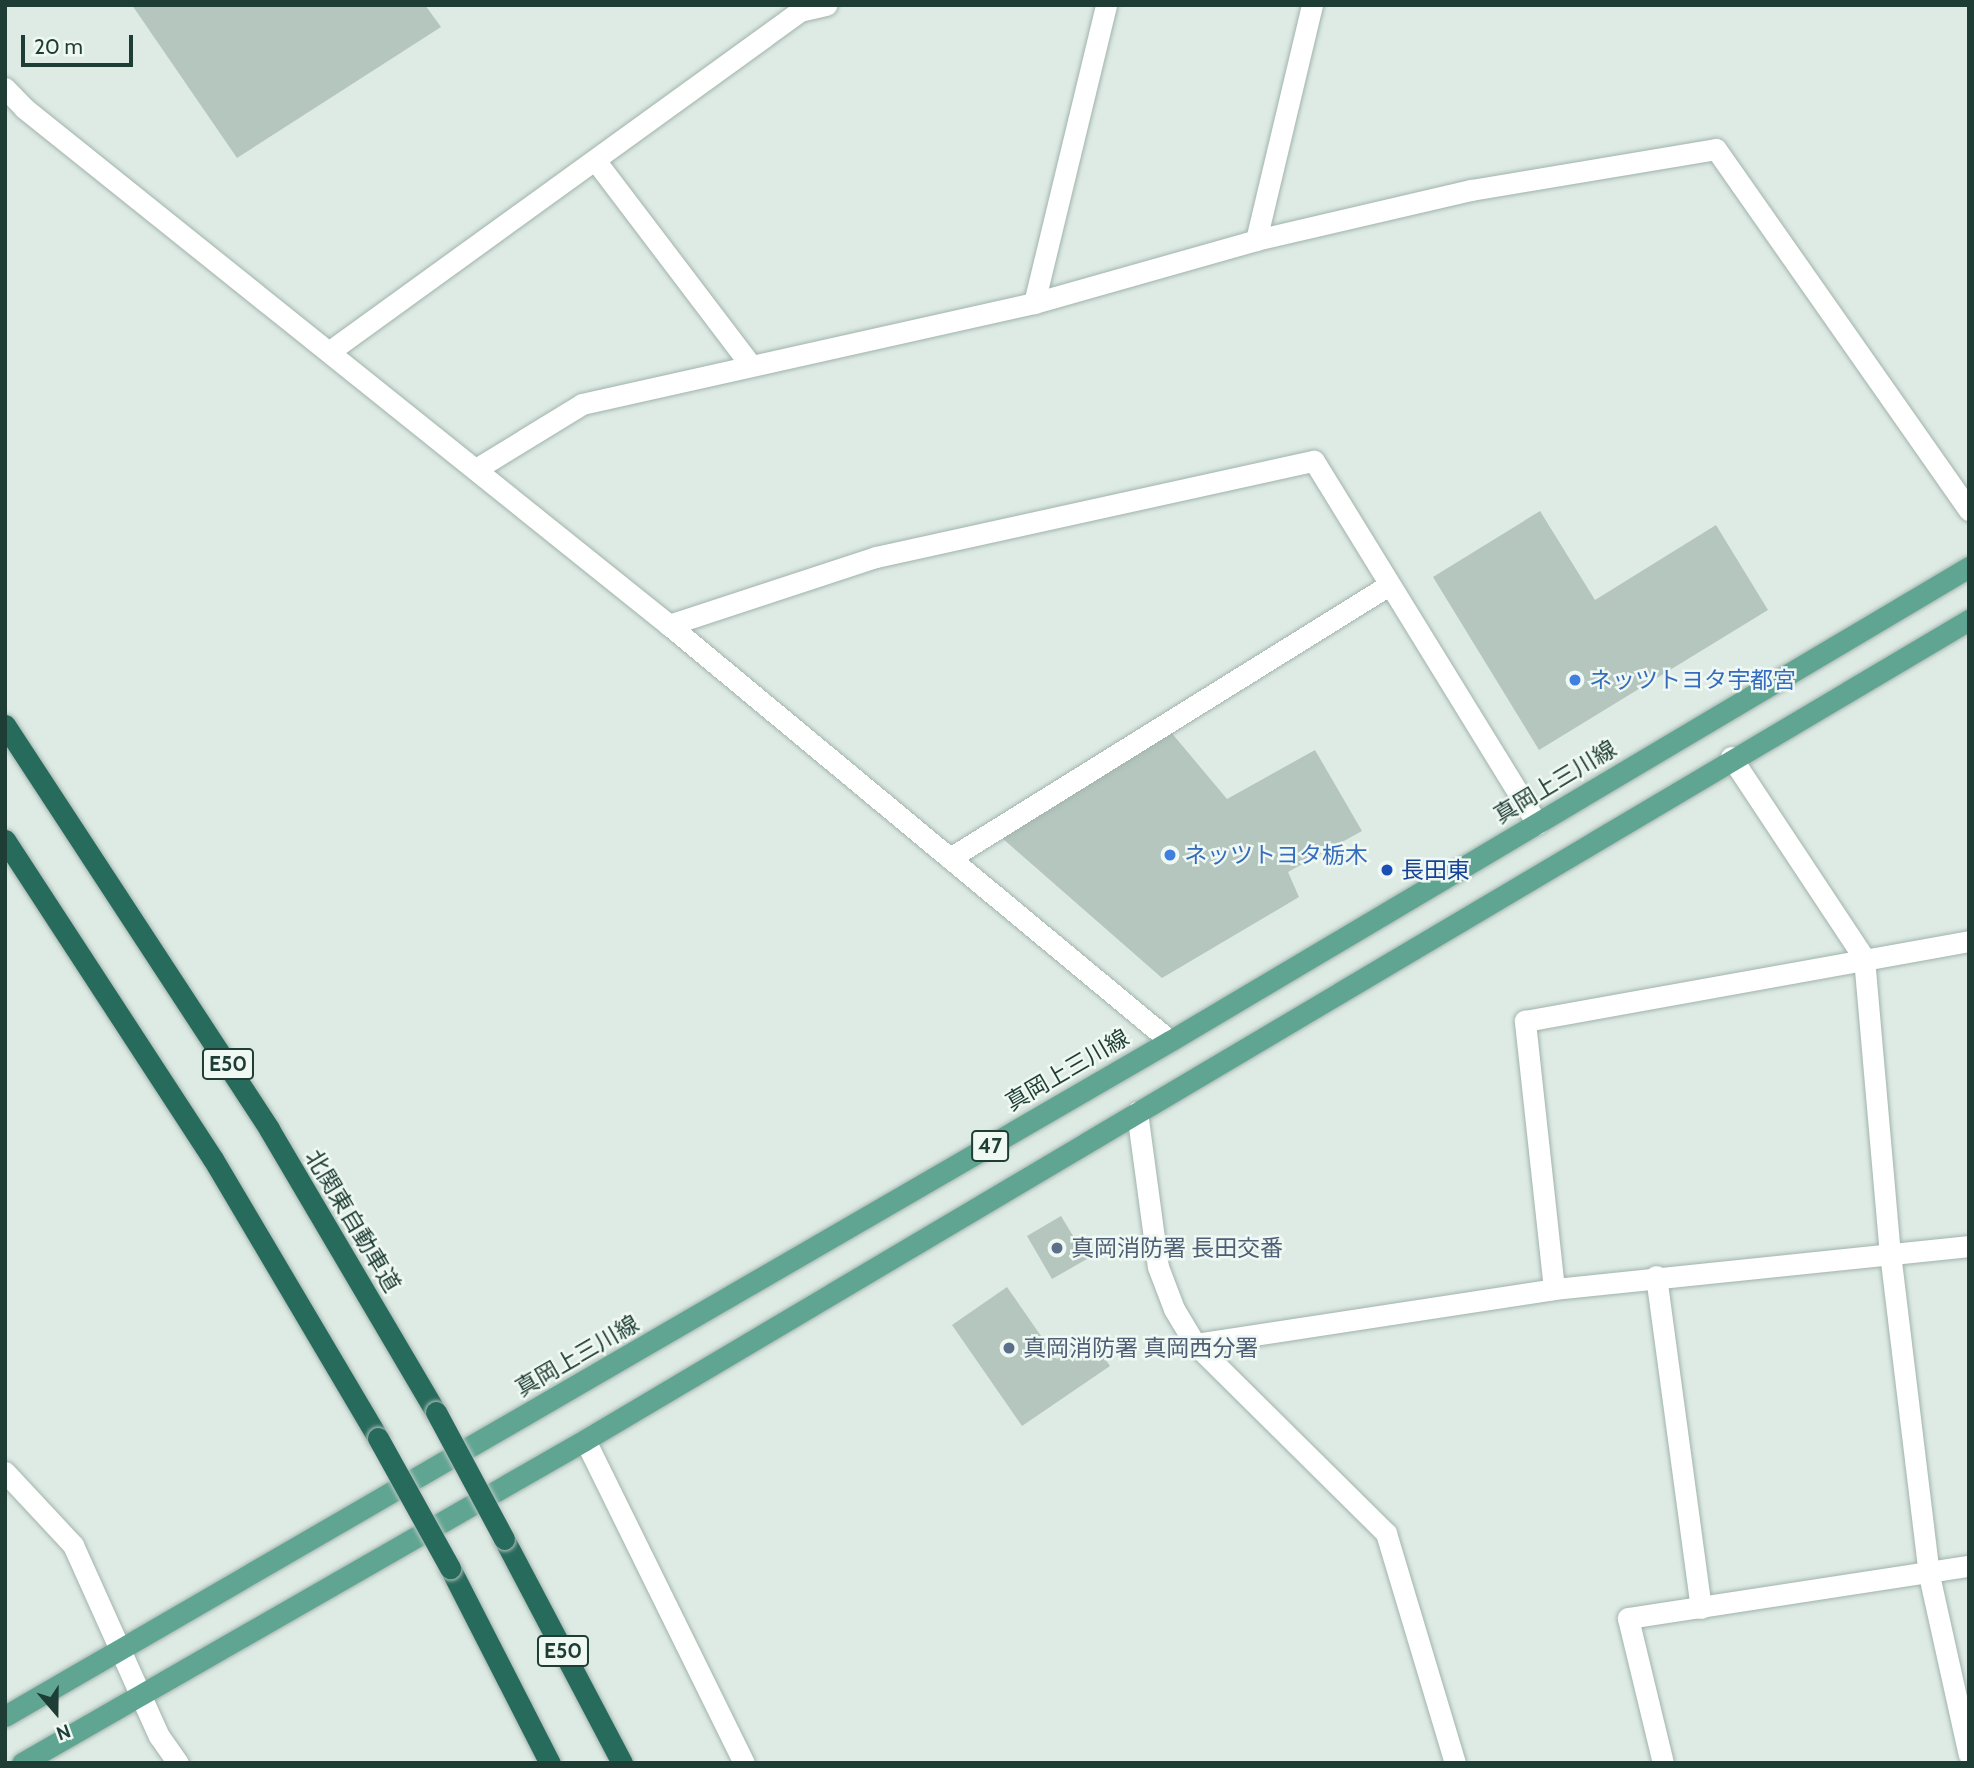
<!DOCTYPE html>
<html>
<head>
<meta charset="utf-8">
<style>
	body { margin:0 }
	#map { position:relative; width:1974px; height:1768px; overflow:hidden; background:#deebe5; font-family:Cabin,"Noto Sans JP",sans-serif }
	div>[style] { position:absolute }
	.building>* { inset:0; background:#b4c6be }
	.roads { filter:drop-shadow(0 0 2px #a1b3ac) drop-shadow(0 0 2px #a1b3ac) }
	.minor>* { height:21px; margin:-10.5px; padding:0 10.5px; transform-origin:10.5px; border-radius:10.5px; background:#fff }
	.major>* { height:21px; margin:-10.5px; padding:0 10.5px; transform-origin:10.5px; border-radius:10.5px; background:#5fa592 }
	.highway>* { height:21px; margin:-10.5px; padding:0 10.5px; transform-origin:10.5px; border-radius:10.5px; background:#276b5c }
	.bridges { filter:drop-shadow(0 0 2px #bcc5c2) drop-shadow(0 0 2px #bcc5c2) }
	.highway-bridge>* { height:21px; margin:-10.5px; padding:0 10.5px; transform-origin:10.5px; border-radius:10.5px; background:#276b5c }
	.dots>* { width:19px; height:19px; translate:-50% -50%; box-sizing:border-box; border:4px solid #eff8f3; border-radius:50% }
	span { translate:-50% -50%; white-space:nowrap; text-align:center; line-height:1.15; -webkit-text-stroke:5px #eff8f3; paint-order:stroke }
	.shield-label span { padding:2px 5px; background:#eff8f3; border:2px solid; border-radius:5px; -webkit-text-stroke-width:0 }
	.shield-label { font-size:21px; color:#1e3d34; font-weight:700 }
	.shop-label { font-size:23px; color:#366cbe }
	.left { translate:0 -50%; text-align:left }
	.street-label { font-size:23px; color:#1e3d34 }
	.transit-label { font-size:23px; color:#164399 }
	.service-label { font-size:23px; color:#4e5e75 }
	.frame { position:absolute; inset:0; border:7px solid #1e3d34; pointer-events:none }
	.north { position:absolute; left:21px; top:1677px; width:70px; height:70px; -webkit-text-stroke:5px #eff8f3; paint-order:stroke; rotate:160deg; font-size:19px; font-weight:700; line-height:28px; text-align:center; color:#1e3d34 }
	.north::after { content:''; display:block; margin:auto; width:24px; height:32px; background:#1e3d34; clip-path:polygon(50% 0,100% 100%,50% 72%,0 100%) }
	.scale { position:absolute; left:21px; top:35px; width:112px; height:32px; box-sizing:border-box; border:4px solid #1e3d34; border-top:0; padding-left:9px; font-size:21px; line-height:24px; white-space:nowrap; color:#1e3d34; -webkit-text-stroke:5px #eff8f3; paint-order:stroke }
</style>
</head>
<body>
<div id="map">
	<div class="building">
		<div style="clip-path:polygon(132px 5px,425px 5px,441px 27px,237px 158px)"></div>
		<div style="clip-path:polygon(1540px 511px,1595px 600px,1716px 525px,1768px 610px,1539px 750px,1433px 577px)"></div>
		<div style="clip-path:polygon(1170px 731px,1227px 799px,1315px 750px,1362px 831px,1288px 872px,1299px 897px,1162px 978px,1002px 838px)"></div>
		<div style="clip-path:polygon(1061px 1216px,1087px 1259px,1052px 1279px,1027px 1236px)"></div>
		<div style="clip-path:polygon(1007px 1287px,1057px 1359px,1090px 1337px,1110px 1366px,1022px 1426px,952px 1325px)"></div>
	</div>
	<div class="roads">
		<div class="minor">
			<div style="left:5px;top:88px;width:28px;rotate:46deg"></div>
			<div style="left:24px;top:108px;width:827px;rotate:38.71deg"></div>
			<div style="left:669px;top:625px;width:651px;rotate:39.7deg"></div>
			<div style="left:595px;top:160px;width:255px;rotate:52.8deg"></div>
			<div style="left:1256px;top:240px;width:242px;rotate:-76.6deg"></div>
			<div style="left:1034px;top:303px;width:307px;rotate:-76.4deg"></div>
			<div style="left:330px;top:351px;width:580px;rotate:-35.88deg"></div>
			<div style="left:800px;top:11px;width:27px;rotate:-13deg"></div>
			<div style="left:476px;top:469px;width:124px;rotate:-31.5deg"></div>
			<div style="left:582px;top:404px;width:463px;rotate:-12.6deg"></div>
			<div style="left:1034px;top:303px;width:231px;rotate:-15.8deg"></div>
			<div style="left:1256px;top:240px;width:221px;rotate:-13.1deg"></div>
			<div style="left:1471px;top:190px;width:248px;rotate:-9.5deg"></div>
			<div style="left:1716px;top:149px;width:441px;rotate:55deg"></div>
			<div style="left:669px;top:625px;width:218px;rotate:-18.2deg"></div>
			<div style="left:876px;top:557px;width:448px;rotate:-12.4deg"></div>
			<div style="left:1314px;top:461px;width:426px;rotate:58.4deg"></div>
			<div style="left:1731px;top:757px;width:241px;rotate:56.5deg"></div>
			<div style="left:1864px;top:958px;width:296px;rotate:85deg"></div>
			<div style="left:1890px;top:1253px;width:324px;rotate:83.1deg"></div>
			<div style="left:1929px;top:1575px;width:184px;rotate:77.5deg"></div>
			<div style="left:950px;top:858px;width:517px;rotate:-31.88deg"></div>
			<div style="left:1137px;top:1112px;width:156px;rotate:82.3deg"></div>
			<div style="left:1158px;top:1267px;width:45px;rotate:69.1deg"></div>
			<div style="left:1174px;top:1309px;width:41px;rotate:59deg"></div>
			<div style="left:1195px;top:1344px;width:269px;rotate:44.7deg"></div>
			<div style="left:1386px;top:1533px;width:240px;rotate:73.3deg"></div>
			<div style="left:1656px;top:1276px;width:335px;rotate:82.3deg"></div>
			<div style="left:1554px;top:1289px;width:270px;rotate:-96.2deg"></div>
			<div style="left:1525px;top:1021px;width:451px;rotate:-10.2deg"></div>
			<div style="left:1195px;top:1344px;width:363px;rotate:-8.7deg"></div>
			<div style="left:1554px;top:1289px;width:417px;rotate:-5.9deg"></div>
			<div style="left:585px;top:1440px;width:360px;rotate:63.8deg"></div>
			<div style="left:5px;top:1472px;width:100px;rotate:47deg"></div>
			<div style="left:73px;top:1545px;width:209px;rotate:65.8deg"></div>
			<div style="left:159px;top:1736px;width:33px;rotate:55deg"></div>
			<div style="left:1663px;top:1763px;width:149px;rotate:-103.6deg"></div>
			<div style="left:1628px;top:1618px;width:345px;rotate:-8.7deg"></div>
		</div>
		<div class="major">
			<div style="left:5px;top:1716px;width:1346px;rotate:-30.09deg"></div>
			<div style="left:1170px;top:1041px;width:929px;rotate:-30.68deg"></div>
			<div style="left:22px;top:1763px;width:649px;rotate:-29.84deg"></div>
			<div style="left:585px;top:1440px;width:1609px;rotate:-30.65deg"></div>
		</div>
		<div class="highway">
			<div style="left:5px;top:725px;width:483px;rotate:56.8deg"></div>
			<div style="left:269px;top:1129px;width:329px;rotate:59.5deg"></div>
			<div style="left:5px;top:840px;width:381px;rotate:56.9deg"></div>
			<div style="left:213px;top:1159px;width:324px;rotate:59.4deg"></div>
			<div style="left:504px;top:1539px;width:253px;rotate:62.2deg"></div>
			<div style="left:450px;top:1568px;width:219px;rotate:62.9deg"></div>
		</div>
	</div>
	<div class="bridges">
		<div class="highway-bridge">
			<div style="left:436px;top:1412px;width:144px;rotate:61.8deg"></div>
			<div style="left:378px;top:1438px;width:149px;rotate:61deg"></div>
		</div>
	</div>
	<div class="dots">
		<div style="left:1575px;top:680px;background:#3f7fe0"></div>
		<div style="left:1170px;top:855px;background:#3f7fe0"></div>
		<div style="left:1387px;top:870px;background:#1a4fb4"></div>
		<div style="left:1057px;top:1248px;background:#5c6f8a"></div>
		<div style="left:1009px;top:1348px;background:#5c6f8a"></div>
	</div>
	<div class="shield-label">
		<span style="left:228px;top:1064px">E50</span>
		<span style="left:990px;top:1146px">47</span>
		<span style="left:563px;top:1651px">E50</span>
	</div>
	<div class="shop-label">
		<span class="left" style="left:1589px;top:680px">ネッツトヨタ宇都宮</span>
		<span class="left" style="left:1184px;top:855px">ネッツトヨタ栃木</span>
	</div>
	<div class="street-label">
		<span style="left:1555px;top:782px;rotate:-31deg">真岡上三川線</span>
		<span style="left:1067px;top:1070px;rotate:-30deg">真岡上三川線</span>
		<span style="left:353px;top:1221px;rotate:59deg">北関東自動車道</span>
		<span style="left:577px;top:1356px;rotate:-30deg">真岡上三川線</span>
	</div>
	<div class="transit-label">
		<span class="left" style="left:1401px;top:870px">長田東</span>
	</div>
	<div class="service-label">
		<span class="left" style="left:1071px;top:1248px">真岡消防署 長田交番</span>
		<span class="left" style="left:1023px;top:1348px">真岡消防署 真岡西分署</span>
	</div>
	<div class="frame"></div>
	<div class="north">N</div>
	<div class="scale">20 m</div>
</div>
</body>
</html>
